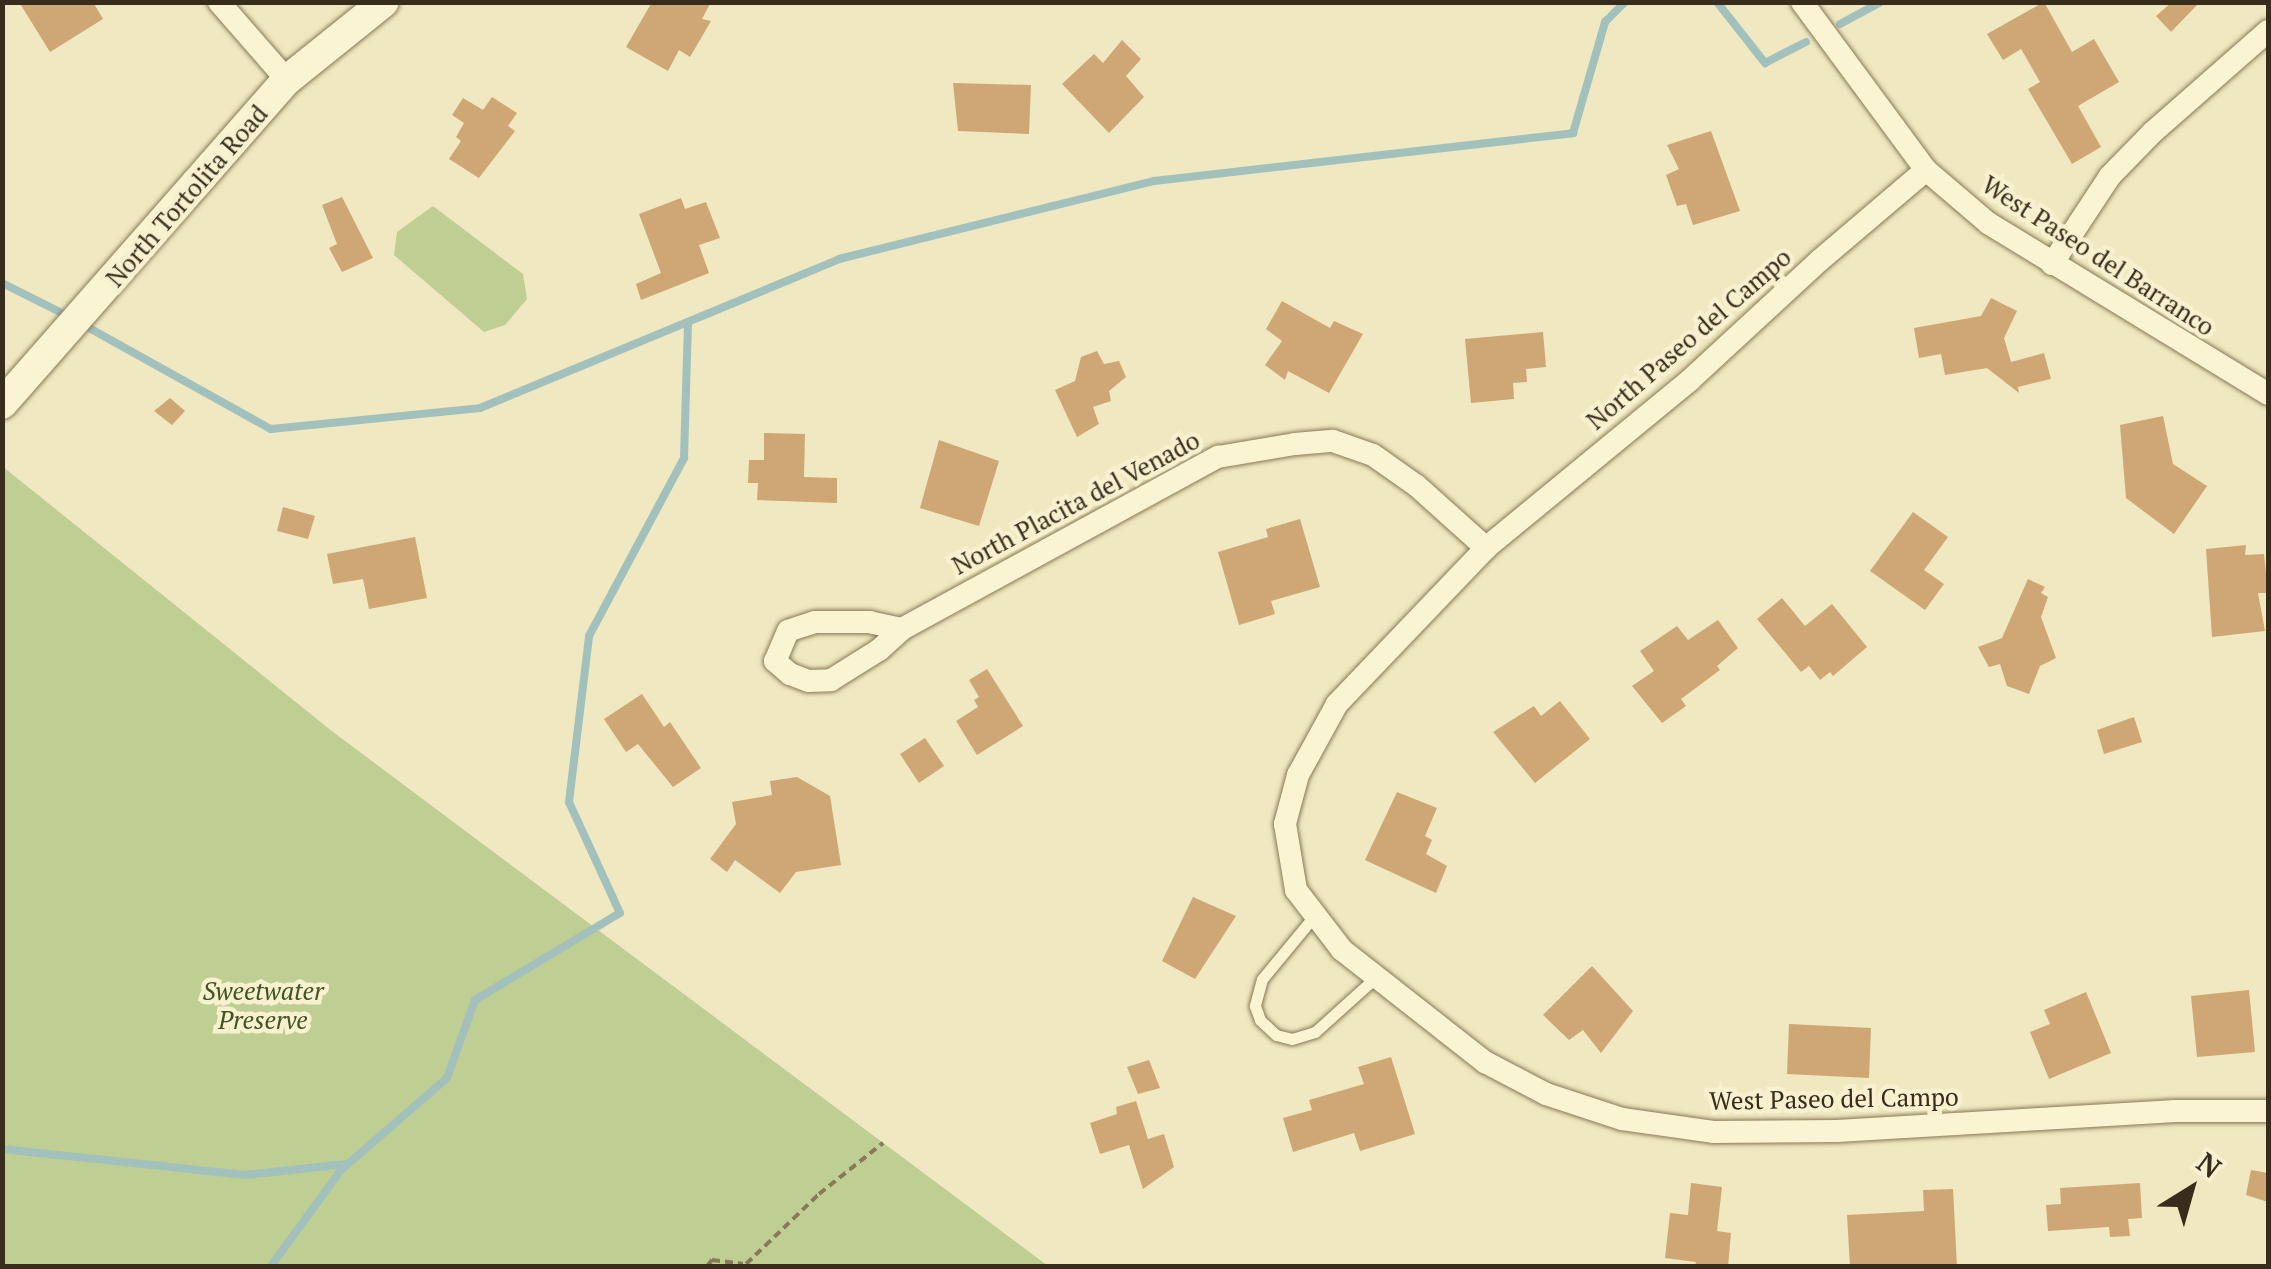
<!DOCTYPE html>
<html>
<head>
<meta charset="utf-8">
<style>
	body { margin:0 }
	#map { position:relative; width:2271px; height:1269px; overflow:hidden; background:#efe8c0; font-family:"PT Serif",serif }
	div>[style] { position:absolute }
	.green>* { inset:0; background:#bfce93 }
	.stream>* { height:8px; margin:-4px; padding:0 4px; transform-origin:4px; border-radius:4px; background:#a3c1bc }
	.building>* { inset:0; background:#cfa774 }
	.path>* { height:4px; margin-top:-2px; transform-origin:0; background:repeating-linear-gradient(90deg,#897957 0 8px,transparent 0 13px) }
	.roads { filter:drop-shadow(0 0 2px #897957) drop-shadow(0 0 2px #897957) }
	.service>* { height:11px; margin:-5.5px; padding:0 5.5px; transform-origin:5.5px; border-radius:5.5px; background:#faf4d3 }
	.minor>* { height:22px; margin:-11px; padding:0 11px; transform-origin:11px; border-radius:11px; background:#faf4d3 }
	.tertiary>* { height:30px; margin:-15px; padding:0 15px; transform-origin:15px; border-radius:15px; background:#faf4d3 }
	span { translate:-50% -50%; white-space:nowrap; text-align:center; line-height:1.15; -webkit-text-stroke:9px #f7f1cf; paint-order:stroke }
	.street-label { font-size:25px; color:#382d1c }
	.park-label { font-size:25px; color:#415522; font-style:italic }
	.frame { position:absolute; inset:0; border:5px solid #382d1c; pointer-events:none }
	.north { position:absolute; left:2141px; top:1139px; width:100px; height:100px; -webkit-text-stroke:8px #f7f1cf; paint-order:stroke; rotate:37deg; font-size:28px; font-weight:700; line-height:40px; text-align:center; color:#382d1c }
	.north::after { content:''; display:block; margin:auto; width:35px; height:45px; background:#382d1c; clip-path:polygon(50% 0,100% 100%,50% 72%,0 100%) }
</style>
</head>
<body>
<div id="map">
	<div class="green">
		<div style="clip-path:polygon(433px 206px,523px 274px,527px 299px,505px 325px,484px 332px,394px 255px,397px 232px)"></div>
		<div style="clip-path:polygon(2px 466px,333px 732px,1048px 1266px,3px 1266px)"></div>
	</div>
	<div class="stream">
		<div style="left:1717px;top:2px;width:78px;rotate:51.8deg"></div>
		<div style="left:1765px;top:63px;width:46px;rotate:-27.1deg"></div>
		<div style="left:1840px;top:24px;width:47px;rotate:-28.2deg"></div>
		<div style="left:2px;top:283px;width:76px;rotate:26.6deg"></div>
		<div style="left:82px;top:324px;width:216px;rotate:29.1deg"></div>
		<div style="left:271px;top:429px;width:210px;rotate:-5.7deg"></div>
		<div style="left:480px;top:408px;width:389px;rotate:-22.5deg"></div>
		<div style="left:839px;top:259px;width:325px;rotate:-13.9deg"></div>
		<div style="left:1154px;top:181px;width:422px;rotate:-6.5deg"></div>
		<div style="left:1573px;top:133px;width:116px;rotate:-73.9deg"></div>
		<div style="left:1605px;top:22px;width:28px;rotate:-45deg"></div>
		<div style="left:2px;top:1149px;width:245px;rotate:6.1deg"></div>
		<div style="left:246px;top:1175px;width:101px;rotate:-6.3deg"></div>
		<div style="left:271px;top:1266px;width:119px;rotate:-53.9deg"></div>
		<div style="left:341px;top:1170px;width:140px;rotate:-41deg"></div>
		<div style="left:447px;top:1078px;width:83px;rotate:-70.3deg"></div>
		<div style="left:475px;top:1000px;width:169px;rotate:-31deg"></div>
		<div style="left:620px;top:913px;width:122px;rotate:-114.7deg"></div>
		<div style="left:569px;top:802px;width:167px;rotate:-83.1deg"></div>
		<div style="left:589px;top:636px;width:202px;rotate:-61.9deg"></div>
		<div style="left:684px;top:458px;width:136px;rotate:-88.3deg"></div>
	</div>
	<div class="building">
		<div style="clip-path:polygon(19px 2px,93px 2px,103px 19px,50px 52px)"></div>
		<div style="clip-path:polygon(652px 2px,711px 2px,702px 19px,711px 21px,690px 57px,679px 50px,668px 71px,626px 47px)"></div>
		<div style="clip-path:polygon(2044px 2px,2072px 52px,2094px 39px,2119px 82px,2078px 106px,2101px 147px,2072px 164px,2028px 89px,2040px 82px,2021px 49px,2003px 60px,1987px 34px)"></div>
		<div style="clip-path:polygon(2172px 2px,2200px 2px,2171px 32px,2156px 16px)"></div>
		<div style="clip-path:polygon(1122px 40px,1141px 59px,1126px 76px,1144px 97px,1109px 133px,1062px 84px,1094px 54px,1103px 63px)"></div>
		<div style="clip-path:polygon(953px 83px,1031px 85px,1029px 134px,958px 131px)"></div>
		<div style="clip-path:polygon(492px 97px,517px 113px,508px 126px,515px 131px,479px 178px,449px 159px,461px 141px,456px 137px,464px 123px,452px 115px,463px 98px,483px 110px)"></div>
		<div style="clip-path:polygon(1711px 131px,1740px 211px,1693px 225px,1686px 204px,1677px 206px,1666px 175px,1679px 169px,1667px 145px)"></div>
		<div style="clip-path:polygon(342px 197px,373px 258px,342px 272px,329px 248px,337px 244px,322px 205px)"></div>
		<div style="clip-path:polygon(681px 198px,685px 209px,706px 202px,720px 238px,699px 245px,709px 273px,641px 300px,636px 284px,661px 273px,639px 214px)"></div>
		<div style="clip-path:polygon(1991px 298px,2017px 311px,2004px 338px,2011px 362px,2044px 353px,2051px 379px,2018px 387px,2019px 393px,1987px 368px,1945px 375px,1941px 354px,1919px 358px,1914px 328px,1981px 316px)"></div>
		<div style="clip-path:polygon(1282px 301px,1330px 328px,1334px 321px,1363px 334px,1329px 393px,1288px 371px,1285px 380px,1265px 365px,1282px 341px,1266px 329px)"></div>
		<div style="clip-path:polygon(1543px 332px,1546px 367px,1526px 369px,1527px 382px,1513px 383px,1514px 399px,1471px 403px,1465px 339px)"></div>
		<div style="clip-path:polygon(1097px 351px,1104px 364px,1119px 361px,1126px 377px,1109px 391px,1111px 401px,1093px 407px,1099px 424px,1077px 437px,1055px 390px,1075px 381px,1081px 357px)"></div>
		<div style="clip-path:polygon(170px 398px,185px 411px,172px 425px,154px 411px)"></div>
		<div style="clip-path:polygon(2163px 416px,2173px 464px,2207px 486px,2174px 534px,2126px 498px,2120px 425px)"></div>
		<div style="clip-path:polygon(764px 433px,805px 434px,804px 477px,837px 478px,837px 503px,757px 500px,758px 483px,748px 483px,749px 460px,764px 460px)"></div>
		<div style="clip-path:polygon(939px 440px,999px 461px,979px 526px,920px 508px)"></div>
		<div style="clip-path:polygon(283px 507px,315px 516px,308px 539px,277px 531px)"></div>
		<div style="clip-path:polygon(1913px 512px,1948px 537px,1924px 570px,1944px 584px,1925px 610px,1870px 571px)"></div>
		<div style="clip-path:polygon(1300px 519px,1320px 587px,1271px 601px,1275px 614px,1239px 625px,1218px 552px,1268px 537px,1266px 529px)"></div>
		<div style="clip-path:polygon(415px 537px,427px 598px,369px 609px,363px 579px,333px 584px,327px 554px)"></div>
		<div style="clip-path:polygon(2246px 545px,2245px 555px,2264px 554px,2268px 593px,2258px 593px,2265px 631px,2212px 637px,2206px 549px)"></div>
		<div style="clip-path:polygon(2028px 579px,2045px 587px,2041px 593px,2048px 597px,2041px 617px,2056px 658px,2040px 666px,2029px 694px,2007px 686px,2000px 664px,1989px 667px,1978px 647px,2002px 638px)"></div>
		<div style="clip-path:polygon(1782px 598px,1805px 626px,1832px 604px,1867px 647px,1833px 676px,1830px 672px,1820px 680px,1809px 666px,1801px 672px,1757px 619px)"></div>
		<div style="clip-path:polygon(1718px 620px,1738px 648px,1717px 666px,1720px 670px,1681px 699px,1686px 706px,1662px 723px,1632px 686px,1654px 671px,1640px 651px,1677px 626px,1688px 640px)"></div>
		<div style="clip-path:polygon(987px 669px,1023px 726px,977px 755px,956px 721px,978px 707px,974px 700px,979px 697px,969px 680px)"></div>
		<div style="clip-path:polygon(642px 694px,664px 727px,670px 722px,701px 768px,673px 787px,638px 744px,626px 752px,604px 719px)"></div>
		<div style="clip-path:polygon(1560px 701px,1590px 739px,1535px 783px,1493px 732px,1534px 706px,1541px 716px)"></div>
		<div style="clip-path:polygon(2134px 717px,2142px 742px,2104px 754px,2097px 730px)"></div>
		<div style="clip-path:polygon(925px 738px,944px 766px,919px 783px,900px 754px)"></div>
		<div style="clip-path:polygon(797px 777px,830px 796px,841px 865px,796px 872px,780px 893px,735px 860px,727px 872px,710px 859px,736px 824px,732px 802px,772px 795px,770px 781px)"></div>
		<div style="clip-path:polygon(1397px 792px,1437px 808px,1425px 836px,1432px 840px,1426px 854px,1447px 866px,1436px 893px,1365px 860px)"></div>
		<div style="clip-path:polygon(1193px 897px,1236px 916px,1195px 979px,1162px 961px)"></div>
		<div style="clip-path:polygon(1592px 966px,1633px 1011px,1601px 1053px,1583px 1030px,1569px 1040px,1543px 1015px)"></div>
		<div style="clip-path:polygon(2249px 990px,2255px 1052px,2197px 1057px,2191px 996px)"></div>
		<div style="clip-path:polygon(2086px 992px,2111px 1053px,2049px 1079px,2030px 1032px,2050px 1024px,2044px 1010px)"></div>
		<div style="clip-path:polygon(1789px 1024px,1871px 1028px,1869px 1078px,1787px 1074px)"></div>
		<div style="clip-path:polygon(1391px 1057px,1415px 1134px,1360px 1151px,1354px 1133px,1293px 1152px,1283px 1118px,1312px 1110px,1309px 1100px,1364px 1084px,1358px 1067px)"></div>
		<div style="clip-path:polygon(1149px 1060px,1160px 1088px,1138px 1094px,1127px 1067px)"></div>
		<div style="clip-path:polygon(1136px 1101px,1148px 1139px,1164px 1134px,1174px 1167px,1143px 1189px,1129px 1145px,1100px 1154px,1090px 1123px,1117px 1114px,1116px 1107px)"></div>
		<div style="clip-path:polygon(2251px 1170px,2268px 1173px,2268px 1202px,2246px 1195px)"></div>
		<div style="clip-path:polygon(1691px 1183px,1722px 1187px,1717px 1231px,1731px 1233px,1728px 1266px,1695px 1266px,1696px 1262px,1665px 1258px,1670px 1213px,1688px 1215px)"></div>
		<div style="clip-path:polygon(2140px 1183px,2142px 1218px,2128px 1219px,2130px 1236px,2110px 1237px,2109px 1227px,2048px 1231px,2046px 1205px,2061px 1204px,2060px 1188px)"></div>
		<div style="clip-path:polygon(1953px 1189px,1957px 1266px,1850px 1266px,1847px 1215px,1924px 1211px,1923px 1190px)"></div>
	</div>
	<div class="path">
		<div style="left:746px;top:1264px;width:101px;rotate:-43.8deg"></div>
		<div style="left:819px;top:1194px;width:82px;rotate:-38.6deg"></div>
		<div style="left:707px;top:1266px;width:8px;rotate:-50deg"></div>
		<div style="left:712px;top:1260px;width:31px;rotate:7deg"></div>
	</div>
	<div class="roads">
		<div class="service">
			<div style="left:1315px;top:915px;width:83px;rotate:129.6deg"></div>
			<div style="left:1262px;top:979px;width:28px;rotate:105deg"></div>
			<div style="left:1255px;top:1006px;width:15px;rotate:70deg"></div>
			<div style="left:1260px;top:1020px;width:22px;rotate:43deg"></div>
			<div style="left:1276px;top:1035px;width:16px;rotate:14deg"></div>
			<div style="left:1292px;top:1039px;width:24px;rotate:-17deg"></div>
			<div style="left:1315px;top:1032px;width:82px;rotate:-42deg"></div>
		</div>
		<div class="minor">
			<div style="left:219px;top:2px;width:103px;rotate:48.9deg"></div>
			<div style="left:1802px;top:2px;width:209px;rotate:53.6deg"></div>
			<div style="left:1926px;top:170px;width:82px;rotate:40.5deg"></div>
			<div style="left:1988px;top:223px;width:328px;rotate:31.4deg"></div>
			<div style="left:1926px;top:170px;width:140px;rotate:139.6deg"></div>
			<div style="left:1819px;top:261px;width:177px;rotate:137.3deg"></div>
			<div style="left:1689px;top:381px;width:263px;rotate:140.6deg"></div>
			<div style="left:1486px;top:548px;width:216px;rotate:133.7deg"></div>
			<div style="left:1337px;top:704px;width:81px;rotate:118.8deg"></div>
			<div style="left:1298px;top:775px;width:51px;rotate:104.9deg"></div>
			<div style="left:1285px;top:824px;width:67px;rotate:80.5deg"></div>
			<div style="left:1296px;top:890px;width:76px;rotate:52.5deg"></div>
			<div style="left:1342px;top:950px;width:182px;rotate:38.1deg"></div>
			<div style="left:1485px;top:1062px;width:69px;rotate:27.7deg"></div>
			<div style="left:1546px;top:1094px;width:80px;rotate:18.2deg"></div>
			<div style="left:1622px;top:1119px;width:92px;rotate:8.1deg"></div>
			<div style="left:1713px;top:1132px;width:124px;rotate:-0.5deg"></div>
			<div style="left:1837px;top:1131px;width:339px;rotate:-3.4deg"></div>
			<div style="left:2175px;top:1111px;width:93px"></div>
			<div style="left:2052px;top:264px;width:105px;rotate:-56.6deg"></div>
			<div style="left:2110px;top:176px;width:62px;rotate:-45.7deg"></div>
			<div style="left:2153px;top:132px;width:153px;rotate:-41.3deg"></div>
			<div style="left:902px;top:629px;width:33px;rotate:-168deg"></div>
			<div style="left:870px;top:622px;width:55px;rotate:180deg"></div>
			<div style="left:815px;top:622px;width:28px;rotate:162deg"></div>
			<div style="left:788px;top:631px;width:33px;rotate:113deg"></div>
			<div style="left:775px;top:661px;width:20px;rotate:41deg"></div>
			<div style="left:790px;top:674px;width:19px;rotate:21deg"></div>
			<div style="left:808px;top:681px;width:23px;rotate:-2deg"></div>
			<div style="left:831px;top:680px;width:57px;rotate:-32deg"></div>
			<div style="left:879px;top:650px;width:31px;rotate:-42deg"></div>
			<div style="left:902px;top:629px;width:360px;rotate:-28.6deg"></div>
			<div style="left:1218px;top:457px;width:78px;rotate:-9.6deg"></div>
			<div style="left:1295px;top:444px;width:38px;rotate:-5deg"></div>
			<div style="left:1333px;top:441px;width:42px;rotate:19.3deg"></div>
			<div style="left:1373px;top:455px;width:54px;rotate:35.2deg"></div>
			<div style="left:1417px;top:486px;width:93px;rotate:41.9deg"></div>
		</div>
		<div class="tertiary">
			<div style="left:2px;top:404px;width:432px;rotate:-48.7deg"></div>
			<div style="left:287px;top:80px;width:124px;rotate:-38.8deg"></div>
		</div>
	</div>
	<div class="street-label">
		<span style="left:187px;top:196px;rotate:-49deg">North Tortolita Road</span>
		<span style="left:2098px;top:256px;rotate:33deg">West Paseo del Barranco</span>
		<span style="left:1689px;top:339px;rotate:-41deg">North Paseo del Campo</span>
		<span style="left:1076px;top:503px;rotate:-28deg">North Placita del Venado</span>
		<span style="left:1834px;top:1099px;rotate:-1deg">West Paseo del Campo</span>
	</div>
	<div class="park-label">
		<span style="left:263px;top:1006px">Sweetwater<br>Preserve</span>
	</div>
	<div class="frame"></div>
	<div class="north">N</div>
</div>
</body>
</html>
